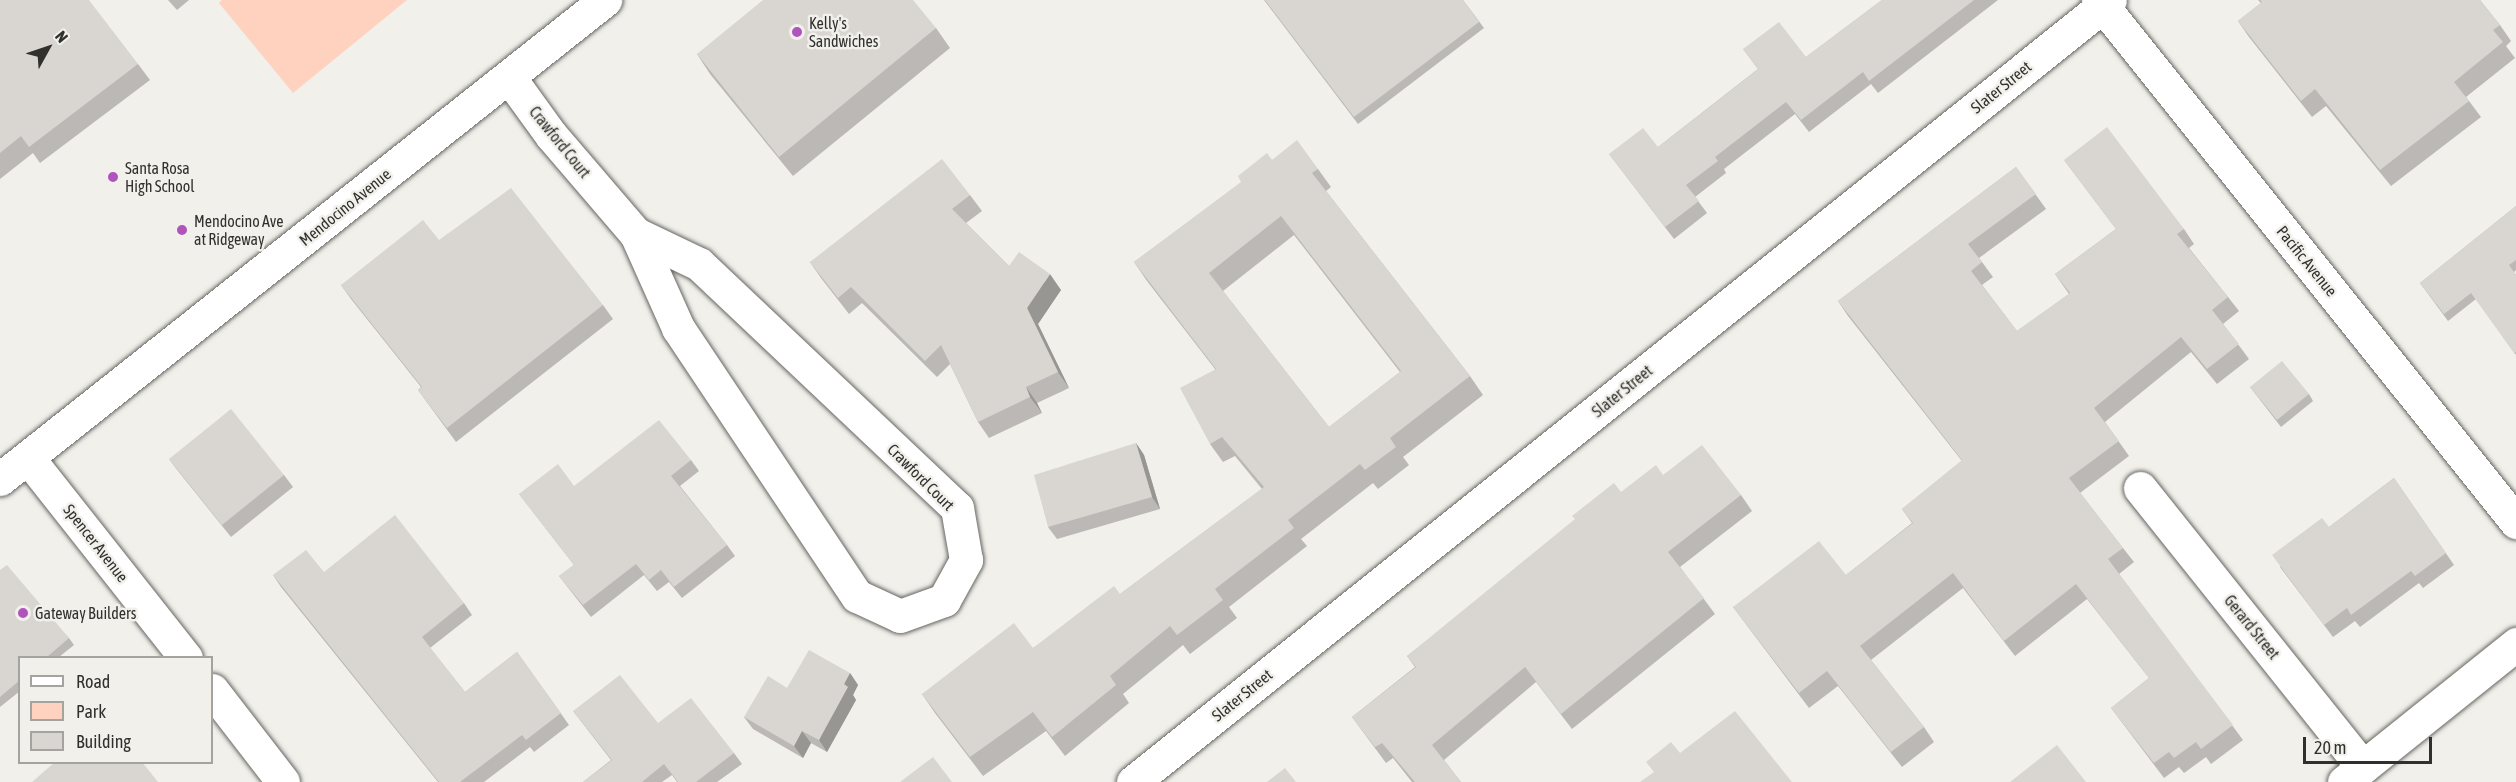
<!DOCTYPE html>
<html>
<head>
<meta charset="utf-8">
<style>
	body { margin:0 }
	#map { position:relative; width:2516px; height:782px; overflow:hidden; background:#f1f0eb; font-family:"Asap Condensed",sans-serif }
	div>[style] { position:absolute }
	.green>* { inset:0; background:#ffd2c0 }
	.roads { filter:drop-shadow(0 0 2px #666561) drop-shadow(0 0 2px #666561) }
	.street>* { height:33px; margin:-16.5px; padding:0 16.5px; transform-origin:16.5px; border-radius:16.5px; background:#fff }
	.secondary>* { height:33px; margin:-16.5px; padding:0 16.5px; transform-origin:16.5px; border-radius:16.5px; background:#fff }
	.wall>* { inset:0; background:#bbb8b5 }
	.shaded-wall>* { inset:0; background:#989693 }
	.building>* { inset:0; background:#d9d6d2 }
	.dots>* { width:16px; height:16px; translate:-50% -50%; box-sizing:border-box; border:3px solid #f1f0eb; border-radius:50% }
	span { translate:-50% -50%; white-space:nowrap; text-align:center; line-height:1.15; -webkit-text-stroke:5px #f1f0eb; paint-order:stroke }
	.poi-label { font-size:16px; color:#30302e }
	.left { translate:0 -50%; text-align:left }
	.street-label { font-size:16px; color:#30302e }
	.legend { position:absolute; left:18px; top:656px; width:195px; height:108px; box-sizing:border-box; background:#f1f0eb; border:2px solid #a4a39f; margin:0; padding:8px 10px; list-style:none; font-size:18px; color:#30302e }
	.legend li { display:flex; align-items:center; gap:12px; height:30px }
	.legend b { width:30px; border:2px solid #a4a39f }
	.north { position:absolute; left:18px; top:18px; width:60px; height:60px; -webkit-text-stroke:4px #f1f0eb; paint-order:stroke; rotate:50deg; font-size:16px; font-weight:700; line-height:24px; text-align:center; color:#30302e }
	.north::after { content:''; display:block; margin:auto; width:21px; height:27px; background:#30302e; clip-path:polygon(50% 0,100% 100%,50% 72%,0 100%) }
	.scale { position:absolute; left:2303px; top:737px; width:129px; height:27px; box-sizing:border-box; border:3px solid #30302e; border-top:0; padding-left:8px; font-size:18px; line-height:21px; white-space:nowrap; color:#30302e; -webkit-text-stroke:4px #f1f0eb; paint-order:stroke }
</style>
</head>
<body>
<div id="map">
	<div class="green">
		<div style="clip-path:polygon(222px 0,407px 0,293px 93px,219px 3px)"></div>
	</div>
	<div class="roads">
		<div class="street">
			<div style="left:509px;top:77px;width:72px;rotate:54.1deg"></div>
			<div style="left:551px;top:135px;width:130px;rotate:49.4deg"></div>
			<div style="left:636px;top:234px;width:103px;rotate:65.9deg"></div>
			<div style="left:678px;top:328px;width:322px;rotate:56.3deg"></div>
			<div style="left:857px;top:596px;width:47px;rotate:24.9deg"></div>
			<div style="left:900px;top:616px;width:47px;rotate:-20deg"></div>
			<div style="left:944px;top:600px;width:46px;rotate:-61.2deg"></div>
			<div style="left:966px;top:560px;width:53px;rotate:-99.8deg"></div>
			<div style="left:957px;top:508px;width:355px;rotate:-136.6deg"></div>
			<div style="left:699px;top:264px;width:70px;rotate:-154.5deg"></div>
			<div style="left:2140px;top:488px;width:357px;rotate:51.4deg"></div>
			<div style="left:1133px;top:782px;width:1251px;rotate:-38.67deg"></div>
		</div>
		<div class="secondary">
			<div style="left:2098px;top:0;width:669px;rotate:51.31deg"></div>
			<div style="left:28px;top:458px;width:255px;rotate:51.7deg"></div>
			<div style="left:0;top:479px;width:772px;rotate:-38.37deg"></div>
			<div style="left:212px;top:690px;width:116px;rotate:52.3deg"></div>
			<div style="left:2344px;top:782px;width:221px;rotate:-38.7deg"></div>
		</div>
	</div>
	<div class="wall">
		<div style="clip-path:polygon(0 0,138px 64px,150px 80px,40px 163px,33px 153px,0 179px)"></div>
		<div style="clip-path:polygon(168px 0,189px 0,177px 10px)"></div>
		<div style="clip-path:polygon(1264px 0,1463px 0,1484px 28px,1358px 124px)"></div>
		<div style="clip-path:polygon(1882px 0,1998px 0,1878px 93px,1871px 84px,1809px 132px,1795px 114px,1724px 169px,1726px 173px,1695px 197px,1707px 213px,1674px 239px,1609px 154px,1658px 147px,1758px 69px,1743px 49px,1806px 57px)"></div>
		<div style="clip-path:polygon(2258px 0,2480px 0,2500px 25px,2511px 41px,2506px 46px,2515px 58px,2466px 97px,2481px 117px,2391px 186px,2326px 106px,2312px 117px,2249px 37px,2238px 21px,2261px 3px)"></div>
		<div style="clip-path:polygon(936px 28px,950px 48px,793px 176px,710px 74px,697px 54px)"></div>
		<div style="clip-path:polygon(evenodd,1272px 160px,1318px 169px,1331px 187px,1326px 191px,1470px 376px,1483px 395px,1403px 457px,1409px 465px,1378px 489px,1373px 483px,1301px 539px,1307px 546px,1229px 607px,1237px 618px,1190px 654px,1183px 645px,1123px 694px,1129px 703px,1065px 756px,1046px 731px,983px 776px,935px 713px,922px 694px,1033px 648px,1120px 594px,1262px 489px,1235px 456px,1223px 462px,1210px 444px,1215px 369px,1147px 281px,1134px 262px,1272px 160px,1294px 235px,1400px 372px,1329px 427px,1223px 291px,1294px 235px)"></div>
		<div style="clip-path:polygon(2064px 160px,2184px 229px,2194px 244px,2189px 248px,2228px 297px,2239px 311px,2223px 324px,2249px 359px,2217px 384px,2191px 352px,2105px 422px,2129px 456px,2080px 493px,2123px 548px,2134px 562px,2119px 574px,2243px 740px,2211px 764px,2206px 757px,2184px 773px,2179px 767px,2164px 778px,2111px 708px,2149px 678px,2087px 599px,2015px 656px,1963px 588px,1871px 660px,1924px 727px,1934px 742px,1902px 767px,1838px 686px,1809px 708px,1733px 607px,1846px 575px,1912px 523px,1902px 509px,1962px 461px,1848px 316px,1838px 301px,2016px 167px,2046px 209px,1979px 258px,1993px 277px,1982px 285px,2017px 331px,2069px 294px,2055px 274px,2116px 229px)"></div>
		<div style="clip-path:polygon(970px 195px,982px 211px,966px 223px,1009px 266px,1061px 290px,1038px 324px,1069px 388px,1037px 403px,1042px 413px,989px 438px,978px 422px,950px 364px,937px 377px,862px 303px,849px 314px,821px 278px,810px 262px)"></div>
		<div style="clip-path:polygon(2516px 206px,2516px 270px,2514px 272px,2516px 275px,2516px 355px,2476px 299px,2448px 321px,2420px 283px)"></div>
		<div style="clip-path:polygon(439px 240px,603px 305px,613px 319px,456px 442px,418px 390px,421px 387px,351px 299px,341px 285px)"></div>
		<div style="clip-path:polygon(2250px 387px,2309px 394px,2313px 401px,2281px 427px)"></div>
		<div style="clip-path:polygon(1136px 443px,1144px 455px,1160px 509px,1057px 539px,1048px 527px)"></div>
		<div style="clip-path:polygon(169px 459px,284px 475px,293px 487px,231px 537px,178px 471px)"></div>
		<div style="clip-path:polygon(691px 460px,699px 471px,680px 486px,727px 545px,735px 556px,682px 598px,669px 582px,657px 591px,644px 575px,591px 617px,559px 576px,574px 565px,519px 494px,574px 486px)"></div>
		<div style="clip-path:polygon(1663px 475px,1741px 495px,1752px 511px,1680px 567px,1715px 614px,1572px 729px,1536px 682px,1444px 760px,1461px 782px,1412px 782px,1393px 758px,1386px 763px,1352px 717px,1415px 667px,1407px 656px,1621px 492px)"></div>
		<div style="clip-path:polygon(2394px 478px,2454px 565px,2423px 588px,2419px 583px,2360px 627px,2355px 621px,2333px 637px,2280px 567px,2329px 527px)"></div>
		<div style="clip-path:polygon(0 570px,69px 638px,74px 645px,59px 657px,20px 657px,20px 691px,0 707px)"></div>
		<div style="clip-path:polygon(324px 572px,464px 603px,472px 615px,430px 648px,465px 692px,517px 652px,569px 725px,534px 752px,530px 747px,484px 782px,438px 782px,281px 587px,273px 575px)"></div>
		<div style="clip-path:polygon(850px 673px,858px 685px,853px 695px,856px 700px,827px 752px,811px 743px,803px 758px,753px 729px,744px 717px,787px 688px)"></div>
		<div style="clip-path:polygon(573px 711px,658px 723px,734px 753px,742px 764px,717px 782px,677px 782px,672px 775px,662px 782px,583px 782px,611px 760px)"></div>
	</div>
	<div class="shaded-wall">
		<div style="clip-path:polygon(1050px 274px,1061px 290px,1038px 324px,1069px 388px,1058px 372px,1027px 308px)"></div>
		<div style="clip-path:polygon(1026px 387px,1037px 403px,1042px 413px,1030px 397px)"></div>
		<div style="clip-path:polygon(1136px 443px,1144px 455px,1160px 509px,1152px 497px)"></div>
		<div style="clip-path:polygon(850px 673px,858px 685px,853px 695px,856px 700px,827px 752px,819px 740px,844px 684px)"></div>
		<div style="clip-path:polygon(802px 731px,811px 743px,803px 758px,794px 746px)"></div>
	</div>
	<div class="building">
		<div style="clip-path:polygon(0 0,89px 0,138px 64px,29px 147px,21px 136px,0 153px)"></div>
		<div style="clip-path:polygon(763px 0,913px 0,936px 28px,779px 157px,697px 54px)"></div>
		<div style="clip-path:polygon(1265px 0,1463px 0,1479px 22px,1354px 117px)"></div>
		<div style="clip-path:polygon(1882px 0,1974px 0,1869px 81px,1863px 72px,1801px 120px,1786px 102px,1715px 157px,1718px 161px,1686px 185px,1699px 201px,1665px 227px,1609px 154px,1643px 128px,1658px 147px,1729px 92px,1758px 69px,1743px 49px,1779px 22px,1806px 57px)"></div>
		<div style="clip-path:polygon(2260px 0,2480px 0,2500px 25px,2493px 30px,2503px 42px,2454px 82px,2469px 101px,2380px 170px,2315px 89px,2301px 101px,2238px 21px,2262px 2px)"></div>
		<div style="clip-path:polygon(2107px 127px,2184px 229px,2177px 234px,2228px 297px,2212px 310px,2239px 344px,2207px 369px,2181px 337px,2094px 408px,2119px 441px,2069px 478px,2123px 548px,2108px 559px,2233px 725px,2201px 749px,2196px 742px,2174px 758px,2169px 752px,2154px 763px,2111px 708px,2149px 678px,2076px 584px,2004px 641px,1953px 573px,1860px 646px,1924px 727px,1891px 752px,1827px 671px,1799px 693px,1733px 607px,1819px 541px,1846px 575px,1913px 523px,1902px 509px,1962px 460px,1838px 301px,2016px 167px,2036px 194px,1968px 244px,1982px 262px,1971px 271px,2017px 331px,2070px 293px,2055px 274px,2116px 229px,2064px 160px)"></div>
		<div style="clip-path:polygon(evenodd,1297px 140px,1318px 169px,1312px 173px,1470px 376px,1390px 438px,1396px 447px,1365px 470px,1360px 464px,1288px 520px,1294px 528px,1215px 589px,1223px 600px,1177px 635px,1170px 626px,1110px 676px,1116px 685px,1052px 737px,1033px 712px,970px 757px,922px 694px,1014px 623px,1033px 648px,1114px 586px,1120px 594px,1264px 487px,1222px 437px,1210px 444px,1180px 388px,1216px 369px,1134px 262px,1241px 182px,1238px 176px,1267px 153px,1272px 160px,1297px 140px,1281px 216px,1401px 371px,1329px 427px,1209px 273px,1281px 216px)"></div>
		<div style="clip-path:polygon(942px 159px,970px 195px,952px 209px,1009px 266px,1019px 252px,1050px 274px,1027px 308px,1058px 372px,1026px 387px,1030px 397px,978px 422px,941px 345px,925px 361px,851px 287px,838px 298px,810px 262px)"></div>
		<div style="clip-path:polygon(511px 188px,603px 305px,447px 428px,418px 390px,422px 387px,341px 285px,423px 220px,439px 240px)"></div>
		<div style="clip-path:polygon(2516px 206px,2516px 260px,2509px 265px,2516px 275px,2516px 352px,2514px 353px,2471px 293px,2444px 314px,2420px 283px)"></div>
		<div style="clip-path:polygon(2282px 361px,2309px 394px,2277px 420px,2250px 387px)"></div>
		<div style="clip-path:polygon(231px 409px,284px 475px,222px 525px,169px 459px)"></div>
		<div style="clip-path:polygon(659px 420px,691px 460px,671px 476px,727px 545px,674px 587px,661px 570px,649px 580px,636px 564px,583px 605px,559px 576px,574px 565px,519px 494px,558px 464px,574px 486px)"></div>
		<div style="clip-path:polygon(1136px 443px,1152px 497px,1048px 527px,1034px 475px)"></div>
		<div style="clip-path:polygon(1702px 445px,1741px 495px,1668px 552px,1704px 598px,1561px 714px,1525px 667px,1432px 745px,1461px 782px,1415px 782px,1382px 743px,1375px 747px,1352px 717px,1416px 667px,1407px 656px,1575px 519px,1572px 516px,1614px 483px,1621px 492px,1656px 465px,1663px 475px)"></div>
		<div style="clip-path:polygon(2394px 478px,2446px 553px,2415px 576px,2411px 571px,2351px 615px,2347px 608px,2324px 625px,2272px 555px,2322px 518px,2329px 527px)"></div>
		<div style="clip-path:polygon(395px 515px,464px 603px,422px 637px,465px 692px,517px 652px,561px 713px,526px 740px,522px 735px,460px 782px,439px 782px,273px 575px,306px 550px,324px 572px)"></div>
		<div style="clip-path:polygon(7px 565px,69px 638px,47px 657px,20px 657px,20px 680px,0 697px,0 570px)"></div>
		<div style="clip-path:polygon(809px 650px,850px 673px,844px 684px,848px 687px,819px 740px,802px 731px,794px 746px,744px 717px,768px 676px,787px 688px)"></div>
		<div style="clip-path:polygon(620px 675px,658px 723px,691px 698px,734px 753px,696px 782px,678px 782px,664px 764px,642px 782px,583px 782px,612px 760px,573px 711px)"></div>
		<div style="clip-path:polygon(1735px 711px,1792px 782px,1640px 782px,1654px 772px,1646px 762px,1671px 742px,1680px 753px)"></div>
		<div style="clip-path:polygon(2057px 745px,2086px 782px,2010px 782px)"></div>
		<div style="clip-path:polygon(933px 757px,952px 782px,900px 782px)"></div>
		<div style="clip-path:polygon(55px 762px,142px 762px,158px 782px,32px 782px)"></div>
		<div style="clip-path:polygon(1285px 768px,1296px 782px,1267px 782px)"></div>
	</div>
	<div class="dots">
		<div style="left:797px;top:32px;background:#af53bd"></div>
		<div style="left:113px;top:177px;background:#af53bd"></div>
		<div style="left:182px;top:230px;background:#af53bd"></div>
		<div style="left:23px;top:613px;background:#af53bd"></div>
	</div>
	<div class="poi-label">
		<span class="left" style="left:809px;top:32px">Kelly's<br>Sandwiches</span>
		<span class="left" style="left:125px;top:177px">Santa Rosa<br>High School</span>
		<span class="left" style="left:194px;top:230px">Mendocino Ave<br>at Ridgeway</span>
		<span class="left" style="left:35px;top:613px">Gateway Builders</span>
	</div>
	<div class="street-label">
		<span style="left:2001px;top:87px;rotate:-39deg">Slater Street</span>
		<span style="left:560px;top:142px;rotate:51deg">Crawford Court</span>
		<span style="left:345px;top:207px;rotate:-39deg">Mendocino Avenue</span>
		<span style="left:2307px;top:261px;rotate:51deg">Pacific Avenue</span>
		<span style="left:1622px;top:391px;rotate:-39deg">Slater Street</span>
		<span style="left:921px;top:477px;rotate:45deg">Crawford Court</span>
		<span style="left:96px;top:543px;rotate:52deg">Spencer Avenue</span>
		<span style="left:2252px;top:627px;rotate:51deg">Gerard Street</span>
		<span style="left:1242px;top:695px;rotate:-39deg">Slater Street</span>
	</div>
	<ul class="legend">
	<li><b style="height:8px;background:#fff"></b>Road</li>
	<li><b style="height:16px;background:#ffd2c0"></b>Park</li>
	<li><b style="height:16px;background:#d9d6d2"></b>Building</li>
	</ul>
	<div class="north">N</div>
	<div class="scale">20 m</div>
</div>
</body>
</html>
